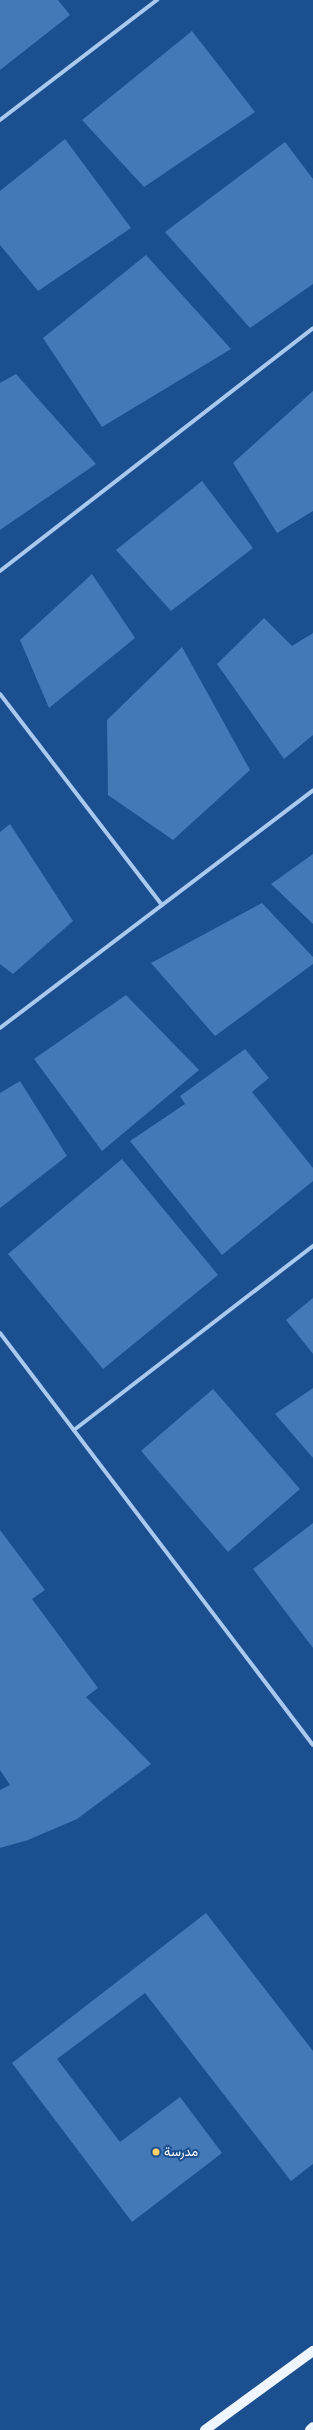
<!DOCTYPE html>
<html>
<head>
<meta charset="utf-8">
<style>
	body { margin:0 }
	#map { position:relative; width:313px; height:2430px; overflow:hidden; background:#1b4f8f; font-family:"Fira Sans",Vazirmatn,sans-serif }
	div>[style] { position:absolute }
	.building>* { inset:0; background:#4478b7 }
	.street>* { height:4px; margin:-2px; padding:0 2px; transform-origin:2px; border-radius:2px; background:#a9c9ee }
	.primary>* { height:10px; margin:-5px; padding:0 5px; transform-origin:5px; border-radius:5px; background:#f0f6ff }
	.dots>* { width:11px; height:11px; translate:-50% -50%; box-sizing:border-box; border:2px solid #1b4f8f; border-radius:50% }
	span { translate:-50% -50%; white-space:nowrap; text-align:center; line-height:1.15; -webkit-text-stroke:4px #1b4f8f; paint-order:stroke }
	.poi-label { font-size:13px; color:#fff }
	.left { translate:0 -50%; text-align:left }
</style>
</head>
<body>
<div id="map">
	<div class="building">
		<div style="clip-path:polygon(0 0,58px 0,70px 15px,0 70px)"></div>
		<div style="clip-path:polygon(192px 31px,255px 112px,144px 187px,82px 120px)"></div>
		<div style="clip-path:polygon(65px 139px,131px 228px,38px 291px,0 245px,0 191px)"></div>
		<div style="clip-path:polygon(285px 142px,313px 179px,313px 284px,250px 328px,165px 232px)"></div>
		<div style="clip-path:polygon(146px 255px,231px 349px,102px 427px,43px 338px)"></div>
		<div style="clip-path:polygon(16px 374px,96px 464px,0 530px,0 383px)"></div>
		<div style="clip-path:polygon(313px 391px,313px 511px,277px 533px,233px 463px)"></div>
		<div style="clip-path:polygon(202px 481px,253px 548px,171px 611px,116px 550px)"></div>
		<div style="clip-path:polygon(92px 574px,135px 638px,49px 708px,20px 640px)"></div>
		<div style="clip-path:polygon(264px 618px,292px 646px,313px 633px,313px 735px,284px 759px,217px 664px)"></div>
		<div style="clip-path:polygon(182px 647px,250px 770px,173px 840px,108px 795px,107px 720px)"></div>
		<div style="clip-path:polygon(10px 824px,73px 921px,13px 974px,0 964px,0 832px)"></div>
		<div style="clip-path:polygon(313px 854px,313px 924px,271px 884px)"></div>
		<div style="clip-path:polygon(262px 903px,313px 957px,313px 964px,215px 1036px,151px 963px)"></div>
		<div style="clip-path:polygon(126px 995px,199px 1070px,102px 1151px,34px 1059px)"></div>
		<div style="clip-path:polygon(245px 1049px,269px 1078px,252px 1092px,313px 1168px,313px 1181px,222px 1255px,130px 1141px,185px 1104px,180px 1096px)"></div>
		<div style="clip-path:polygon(20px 1081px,67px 1156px,0 1208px,0 1093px)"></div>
		<div style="clip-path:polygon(122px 1159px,218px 1275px,103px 1369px,8px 1254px)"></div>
		<div style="clip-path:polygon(313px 1298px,313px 1354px,286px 1320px)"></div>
		<div style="clip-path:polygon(313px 1388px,313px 1458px,275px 1414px)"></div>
		<div style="clip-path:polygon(213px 1389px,300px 1489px,228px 1552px,141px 1451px)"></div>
		<div style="clip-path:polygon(313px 1523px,313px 1648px,253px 1569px)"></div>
		<div style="clip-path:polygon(0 1530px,45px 1590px,32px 1599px,98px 1688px,86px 1697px,151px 1764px,77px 1819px,28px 1840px,0 1848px,0 1790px,10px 1785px,0 1770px)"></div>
		<div style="clip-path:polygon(206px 1913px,313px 2051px,313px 2164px,291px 2181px,145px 1993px,57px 2059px,120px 2142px,180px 2097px,222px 2153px,132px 2222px,12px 2063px)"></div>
	</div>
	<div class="street">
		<div style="left:0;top:120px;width:198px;rotate:-37.4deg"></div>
		<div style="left:0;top:571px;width:396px;rotate:-37.8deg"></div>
		<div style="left:0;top:694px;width:266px;rotate:52.5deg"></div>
		<div style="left:0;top:1028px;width:393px;rotate:-37.2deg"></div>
		<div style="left:0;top:1333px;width:517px;rotate:52.78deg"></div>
		<div style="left:74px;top:1430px;width:302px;rotate:-37.6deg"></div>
	</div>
	<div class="primary">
		<div style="left:205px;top:2430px;width:134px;rotate:-36.2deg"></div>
		<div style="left:310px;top:2430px;width:4px;rotate:-45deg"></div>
	</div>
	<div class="dots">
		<div style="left:156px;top:2152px;background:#ffd166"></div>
	</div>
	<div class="poi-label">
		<span class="left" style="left:164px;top:2152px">مدرسة</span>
	</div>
</div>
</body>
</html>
